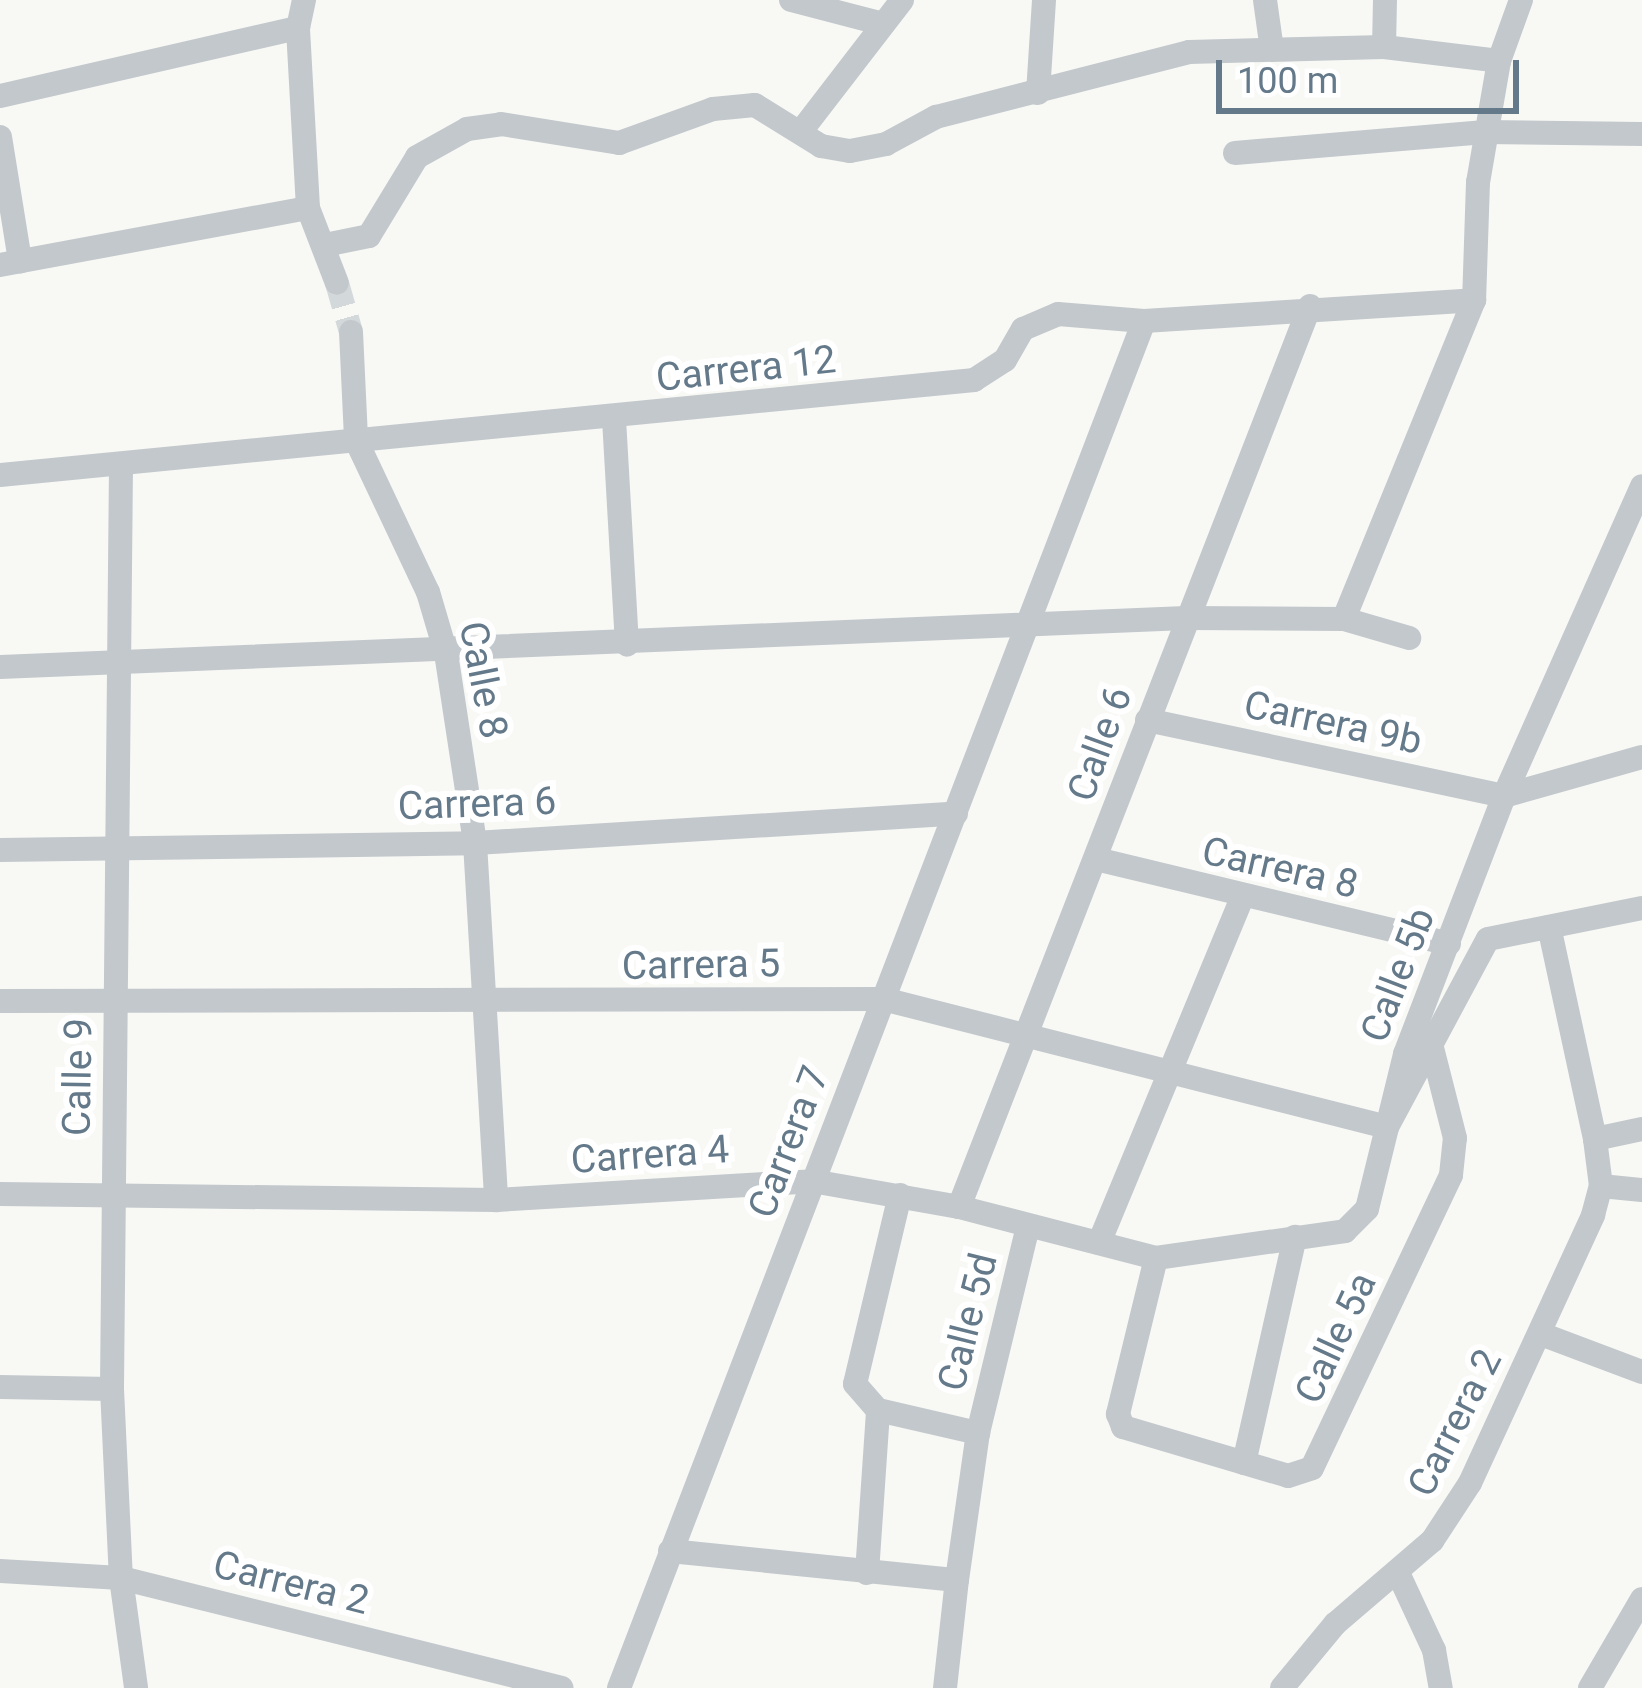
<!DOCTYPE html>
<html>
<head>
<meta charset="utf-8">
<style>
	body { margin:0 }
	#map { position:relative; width:1642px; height:1688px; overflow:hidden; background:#f8f9f5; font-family:Roboto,sans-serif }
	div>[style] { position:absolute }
	.street-tunnel>* { height:24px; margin-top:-12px; transform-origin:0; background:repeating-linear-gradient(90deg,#d3d9da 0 24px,transparent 0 36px) }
	.street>* { height:24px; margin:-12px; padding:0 12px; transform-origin:12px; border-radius:12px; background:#c3c8cc }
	span { translate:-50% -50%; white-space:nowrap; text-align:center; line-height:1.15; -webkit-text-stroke:12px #fff; paint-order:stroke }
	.street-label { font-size:39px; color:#647989 }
	.scale { position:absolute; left:1216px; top:60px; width:303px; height:54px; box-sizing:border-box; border:6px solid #647989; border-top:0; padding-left:15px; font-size:36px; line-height:42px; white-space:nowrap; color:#647989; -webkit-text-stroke:9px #fff; paint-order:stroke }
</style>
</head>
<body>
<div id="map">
	<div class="street-tunnel">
		<div style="left:337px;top:283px;width:51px;rotate:74.1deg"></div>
	</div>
	<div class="street">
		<div style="left:791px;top:0;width:95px;rotate:14.6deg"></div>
		<div style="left:1265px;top:0;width:50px;rotate:82deg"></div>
		<div style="left:1384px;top:47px;width:47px;rotate:-88.8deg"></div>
		<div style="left:1499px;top:61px;width:65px;rotate:-70.2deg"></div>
		<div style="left:1038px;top:93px;width:93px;rotate:-86.3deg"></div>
		<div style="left:0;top:96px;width:306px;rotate:-12.9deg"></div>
		<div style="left:802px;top:130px;width:164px;rotate:-52.4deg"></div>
		<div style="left:0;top:137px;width:126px;rotate:80.8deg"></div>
		<div style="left:1235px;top:153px;width:251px;rotate:-4.8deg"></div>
		<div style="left:1485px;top:132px;width:157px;rotate:0.7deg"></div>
		<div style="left:308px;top:208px;width:80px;rotate:68.9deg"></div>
		<div style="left:325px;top:245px;width:45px;rotate:-11.6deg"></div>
		<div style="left:369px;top:236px;width:92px;rotate:-58.7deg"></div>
		<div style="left:417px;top:157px;width:57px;rotate:-29.2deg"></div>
		<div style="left:467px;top:129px;width:34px;rotate:-8deg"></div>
		<div style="left:501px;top:124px;width:120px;rotate:9.1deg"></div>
		<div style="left:619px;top:143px;width:100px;rotate:-19.9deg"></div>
		<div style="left:713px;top:109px;width:42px;rotate:-5.4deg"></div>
		<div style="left:755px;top:105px;width:78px;rotate:31.8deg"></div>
		<div style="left:821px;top:146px;width:29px;rotate:10deg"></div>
		<div style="left:850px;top:151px;width:37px;rotate:-11deg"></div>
		<div style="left:886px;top:144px;width:57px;rotate:-28.4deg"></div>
		<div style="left:936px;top:117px;width:261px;rotate:-14.4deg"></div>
		<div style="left:1189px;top:52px;width:195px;rotate:-1.5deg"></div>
		<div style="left:1384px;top:47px;width:116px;rotate:6.9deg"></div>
		<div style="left:1499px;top:61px;width:123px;rotate:99.8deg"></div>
		<div style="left:1478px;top:182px;width:118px;rotate:91.9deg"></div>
		<div style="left:1474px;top:300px;width:344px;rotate:112.2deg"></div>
		<div style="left:0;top:265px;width:313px;rotate:-10.5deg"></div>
		<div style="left:308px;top:208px;width:180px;rotate:-93.2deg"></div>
		<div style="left:298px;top:28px;width:29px;rotate:-78deg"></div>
		<div style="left:351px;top:332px;width:108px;rotate:87.3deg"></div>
		<div style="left:356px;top:440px;width:168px;rotate:64.7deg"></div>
		<div style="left:428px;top:592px;width:64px;rotate:73.6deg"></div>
		<div style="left:446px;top:653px;width:192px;rotate:81.3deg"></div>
		<div style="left:475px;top:843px;width:358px;rotate:86.6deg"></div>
		<div style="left:614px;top:419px;width:226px;rotate:86.7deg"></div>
		<div style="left:121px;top:466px;width:923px;rotate:90.56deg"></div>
		<div style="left:112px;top:1389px;width:189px;rotate:87.3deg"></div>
		<div style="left:121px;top:1578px;width:111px;rotate:82.2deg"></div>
		<div style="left:0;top:475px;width:979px;rotate:-5.57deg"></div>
		<div style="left:974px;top:380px;width:37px;rotate:-33deg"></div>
		<div style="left:1005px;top:360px;width:36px;rotate:-60deg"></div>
		<div style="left:1023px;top:329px;width:38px;rotate:-23deg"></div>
		<div style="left:1058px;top:314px;width:86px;rotate:4.7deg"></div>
		<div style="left:1144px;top:321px;width:331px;rotate:-3.6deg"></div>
		<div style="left:0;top:667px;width:1187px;rotate:-2.37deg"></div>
		<div style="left:1186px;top:618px;width:158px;rotate:0.4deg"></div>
		<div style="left:1344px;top:619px;width:68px;rotate:16.3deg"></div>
		<div style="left:1147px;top:720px;width:365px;rotate:12deg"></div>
		<div style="left:1504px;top:796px;width:143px;rotate:-15.8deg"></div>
		<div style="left:0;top:850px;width:475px;rotate:-0.8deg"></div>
		<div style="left:475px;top:843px;width:482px;rotate:-3.5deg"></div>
		<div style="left:1096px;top:859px;width:363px;rotate:13.5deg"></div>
		<div style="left:0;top:1001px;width:883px;rotate:-0.13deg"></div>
		<div style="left:883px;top:999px;width:520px;rotate:14.25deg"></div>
		<div style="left:1387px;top:1127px;width:213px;rotate:-61.8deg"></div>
		<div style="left:1488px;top:939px;width:157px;rotate:-11.4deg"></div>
		<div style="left:1595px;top:1139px;width:48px;rotate:-12deg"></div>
		<div style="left:1601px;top:1186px;width:41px;rotate:5.6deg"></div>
		<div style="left:0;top:1194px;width:496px;rotate:0.7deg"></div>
		<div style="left:496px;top:1200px;width:317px;rotate:-3.4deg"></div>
		<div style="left:812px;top:1181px;width:149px;rotate:10deg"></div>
		<div style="left:959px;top:1207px;width:203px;rotate:14.5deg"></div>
		<div style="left:1156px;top:1258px;width:191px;rotate:-8.1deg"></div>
		<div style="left:1345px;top:1231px;width:31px;rotate:-45deg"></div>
		<div style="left:1367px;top:1209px;width:160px;rotate:-76.2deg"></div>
		<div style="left:1405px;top:1054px;width:276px;rotate:-69deg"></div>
		<div style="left:1504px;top:796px;width:339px;rotate:-66deg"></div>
		<div style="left:900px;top:1195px;width:194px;rotate:103.4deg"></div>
		<div style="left:855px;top:1384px;width:35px;rotate:49deg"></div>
		<div style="left:878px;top:1410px;width:103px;rotate:13deg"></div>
		<div style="left:959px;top:1207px;width:967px;rotate:-68.72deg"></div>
		<div style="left:1099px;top:1243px;width:373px;rotate:-67.5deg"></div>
		<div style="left:1156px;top:1258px;width:161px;rotate:103.7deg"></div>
		<div style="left:1118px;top:1414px;width:14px;rotate:69deg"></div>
		<div style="left:1123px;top:1427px;width:172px;rotate:16.5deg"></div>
		<div style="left:1288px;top:1476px;width:25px;rotate:-18deg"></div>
		<div style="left:1312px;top:1468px;width:324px;rotate:-64.6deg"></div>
		<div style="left:1451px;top:1175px;width:37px;rotate:-84deg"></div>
		<div style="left:1455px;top:1138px;width:93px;rotate:-104.3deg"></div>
		<div style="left:1541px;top:1334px;width:108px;rotate:20.6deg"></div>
		<div style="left:0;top:1387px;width:112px;rotate:1deg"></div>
		<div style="left:1244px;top:1463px;width:232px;rotate:-77.3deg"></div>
		<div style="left:670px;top:1551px;width:288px;rotate:5.8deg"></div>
		<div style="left:957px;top:1580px;width:148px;rotate:-81.9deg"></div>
		<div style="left:978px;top:1433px;width:212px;rotate:-76.4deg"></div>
		<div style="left:0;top:1571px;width:121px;rotate:3.3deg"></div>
		<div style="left:121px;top:1578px;width:454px;rotate:14deg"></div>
		<div style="left:867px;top:1573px;width:163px;rotate:-86.1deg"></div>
		<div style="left:1399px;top:1575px;width:83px;rotate:65deg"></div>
		<div style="left:1434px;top:1650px;width:39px;rotate:80deg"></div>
		<div style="left:619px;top:1688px;width:1464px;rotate:-68.99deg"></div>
		<div style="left:945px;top:1688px;width:109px;rotate:-83.7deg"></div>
		<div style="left:1282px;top:1688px;width:83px;rotate:-50.4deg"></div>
		<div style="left:1335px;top:1624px;width:128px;rotate:-40.6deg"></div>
		<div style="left:1432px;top:1541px;width:69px;rotate:-56.8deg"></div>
		<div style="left:1470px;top:1483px;width:295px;rotate:-65.3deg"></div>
		<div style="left:1593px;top:1215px;width:30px;rotate:-75deg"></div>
		<div style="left:1601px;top:1186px;width:47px;rotate:-97.3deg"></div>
		<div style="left:1595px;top:1139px;width:217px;rotate:-102.2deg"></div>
		<div style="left:1590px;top:1688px;width:103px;rotate:-59.7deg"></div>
	</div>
	<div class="street-label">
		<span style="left:746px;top:369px;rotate:-6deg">Carrera 12</span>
		<span style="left:483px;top:680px;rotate:79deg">Calle 8</span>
		<span style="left:1333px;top:723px;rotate:12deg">Carrera 9b</span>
		<span style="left:1100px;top:744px;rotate:-70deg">Calle 6</span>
		<span style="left:477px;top:804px;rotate:-2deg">Carrera 6</span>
		<span style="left:1280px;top:868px;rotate:13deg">Carrera 8</span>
		<span style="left:701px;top:965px;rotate:-1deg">Carrera 5</span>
		<span style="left:1398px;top:975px;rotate:-69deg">Calle 5b</span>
		<span style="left:78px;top:1077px;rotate:-89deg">Calle 9</span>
		<span style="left:789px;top:1142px;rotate:-69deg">Carrera 7</span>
		<span style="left:650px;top:1155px;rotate:-4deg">Carrera 4</span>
		<span style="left:968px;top:1322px;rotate:-76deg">Calle 5d</span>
		<span style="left:1336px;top:1338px;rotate:-65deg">Calle 5a</span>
		<span style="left:1455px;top:1423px;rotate:-63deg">Carrera 2</span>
		<span style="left:291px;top:1583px;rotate:14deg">Carrera 2</span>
	</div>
	<div class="scale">100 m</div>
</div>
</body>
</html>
